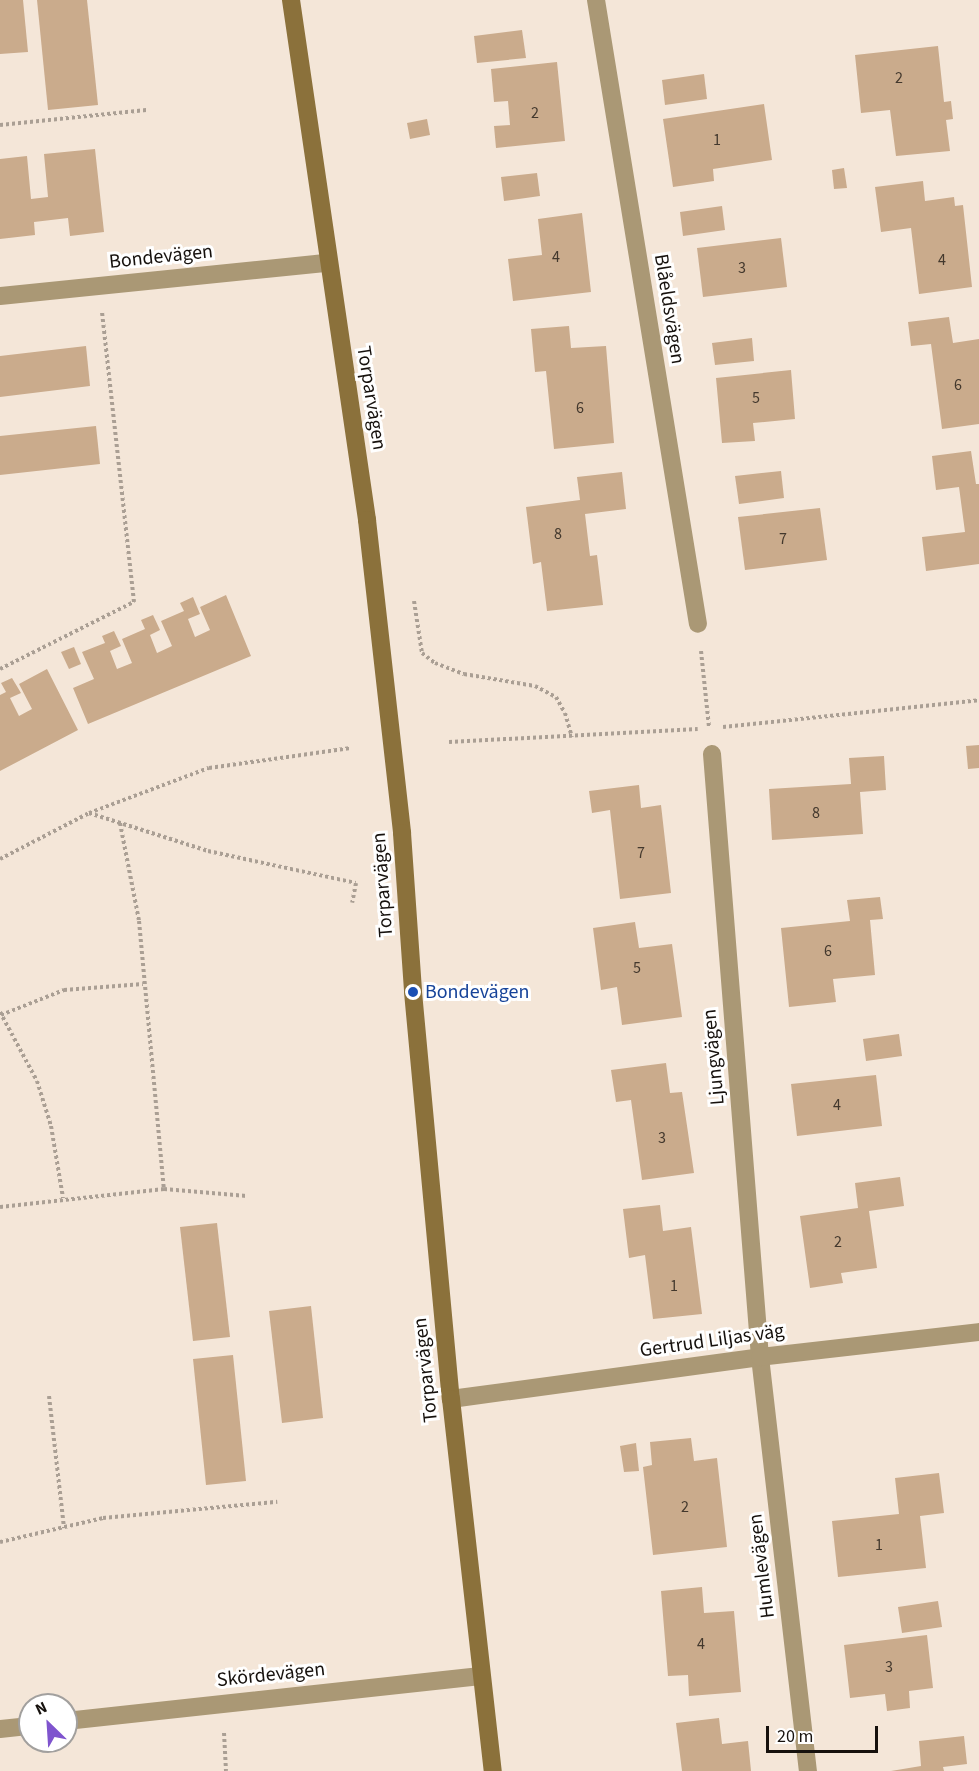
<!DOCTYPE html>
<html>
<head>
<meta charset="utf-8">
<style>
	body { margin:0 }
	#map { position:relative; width:979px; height:1771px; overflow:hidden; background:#f4e6d8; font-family:"Source Sans 3",sans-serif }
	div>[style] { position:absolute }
	.building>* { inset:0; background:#caab8c }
	.path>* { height:4px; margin-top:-2px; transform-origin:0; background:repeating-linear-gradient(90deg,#aa9f94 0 3px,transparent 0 6px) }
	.street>* { height:18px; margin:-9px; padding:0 9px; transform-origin:9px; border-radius:9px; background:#aa9875 }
	.secondary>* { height:18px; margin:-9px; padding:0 9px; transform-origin:9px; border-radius:9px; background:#8b713b }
	.dots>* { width:16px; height:16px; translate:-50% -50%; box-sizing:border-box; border:3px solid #fff; border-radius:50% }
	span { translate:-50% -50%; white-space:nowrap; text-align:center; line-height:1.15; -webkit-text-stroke:6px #fff; paint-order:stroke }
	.number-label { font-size:16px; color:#43382d }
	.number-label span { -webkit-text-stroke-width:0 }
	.street-label { font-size:20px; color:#16110d }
	.transit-label { font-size:20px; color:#164399 }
	.left { translate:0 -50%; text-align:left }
	.north { position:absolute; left:18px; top:1693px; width:60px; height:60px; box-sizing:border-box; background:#fff; border:2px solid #a2a09e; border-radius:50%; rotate:335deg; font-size:16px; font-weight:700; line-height:24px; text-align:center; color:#16110d }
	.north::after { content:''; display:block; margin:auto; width:21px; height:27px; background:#7f54ce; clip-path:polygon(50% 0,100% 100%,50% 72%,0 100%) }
	.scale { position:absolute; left:766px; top:1726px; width:112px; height:27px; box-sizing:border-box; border:3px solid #16110d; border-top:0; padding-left:8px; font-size:18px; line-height:21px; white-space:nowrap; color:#16110d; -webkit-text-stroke:4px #fff; paint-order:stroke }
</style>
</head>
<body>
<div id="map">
	<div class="building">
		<div style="clip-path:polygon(0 0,23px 0,28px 52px,0 54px)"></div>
		<div style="clip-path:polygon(37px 0,87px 0,98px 105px,48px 110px)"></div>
		<div style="clip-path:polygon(522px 30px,526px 58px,477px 63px,474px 36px)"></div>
		<div style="clip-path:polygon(938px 46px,944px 102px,951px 101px,953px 119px,946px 120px,950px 151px,896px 156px,890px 110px,861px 113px,855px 55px)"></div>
		<div style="clip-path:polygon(557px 62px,565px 141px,496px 148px,494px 126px,510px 125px,508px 101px,494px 102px,491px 69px)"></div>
		<div style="clip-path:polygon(704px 74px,707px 99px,665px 105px,662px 80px)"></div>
		<div style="clip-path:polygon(764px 104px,772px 160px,713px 169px,714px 181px,673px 187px,663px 119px)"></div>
		<div style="clip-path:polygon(427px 119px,430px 135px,410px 139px,407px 123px)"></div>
		<div style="clip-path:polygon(95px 149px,104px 232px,70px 236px,68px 218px,34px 222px,35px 235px,0 239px,0 159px,27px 156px,31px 199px,48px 197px,44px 154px)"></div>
		<div style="clip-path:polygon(844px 168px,847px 188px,834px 189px,832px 170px)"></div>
		<div style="clip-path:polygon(537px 173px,540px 196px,504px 201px,501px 177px)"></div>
		<div style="clip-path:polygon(923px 181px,925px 201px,954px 197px,955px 206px,963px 205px,972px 287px,919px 294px,911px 228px,881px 232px,875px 187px)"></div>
		<div style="clip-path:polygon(722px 206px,725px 230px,683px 236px,680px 212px)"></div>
		<div style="clip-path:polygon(582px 213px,591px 292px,513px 301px,508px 259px,542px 255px,538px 219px)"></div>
		<div style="clip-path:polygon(781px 238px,787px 287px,703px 297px,697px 248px)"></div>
		<div style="clip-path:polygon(949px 317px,953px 343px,979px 339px,979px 424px,942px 429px,931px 344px,911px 346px,908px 322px)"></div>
		<div style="clip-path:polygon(569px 326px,571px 348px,606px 346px,614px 443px,554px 449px,546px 371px,535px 372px,531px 329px)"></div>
		<div style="clip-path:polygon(752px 338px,754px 361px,715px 365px,712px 343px)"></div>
		<div style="clip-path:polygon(86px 346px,90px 386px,0 397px,0 356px)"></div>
		<div style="clip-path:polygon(791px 370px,795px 419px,753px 423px,755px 441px,722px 443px,716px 378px)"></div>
		<div style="clip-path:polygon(96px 426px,100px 464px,0 475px,0 436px)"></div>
		<div style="clip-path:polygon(971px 451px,976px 484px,979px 484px,979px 564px,926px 571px,922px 537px,965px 532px,959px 487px,936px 490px,932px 456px)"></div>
		<div style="clip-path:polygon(781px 471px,784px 498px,739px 504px,735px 476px)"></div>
		<div style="clip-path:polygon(622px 472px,626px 509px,585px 514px,590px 556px,597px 555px,603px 605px,547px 611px,541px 562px,533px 564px,526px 507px,580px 500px,577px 477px)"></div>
		<div style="clip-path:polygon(820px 508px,827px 560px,745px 570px,738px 517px)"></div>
		<div style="clip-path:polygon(226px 595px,251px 656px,88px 724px,73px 688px,94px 679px,82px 652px,105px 643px,102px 636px,114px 631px,121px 646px,110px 651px,117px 669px,132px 663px,122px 639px,145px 629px,141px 620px,153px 615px,160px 630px,150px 635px,157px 653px,172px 646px,161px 621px,184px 611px,180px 603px,193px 597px,200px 614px,188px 619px,195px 637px,210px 630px,200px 607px)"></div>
		<div style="clip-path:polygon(74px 647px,81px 664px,69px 669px,61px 652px)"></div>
		<div style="clip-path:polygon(47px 669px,78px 730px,0 771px,0 695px,6px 692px,1px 683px,12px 678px,21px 693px,10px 698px,19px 716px,32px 709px,19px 684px)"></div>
		<div style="clip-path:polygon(979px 745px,979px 768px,968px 769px,966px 746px)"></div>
		<div style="clip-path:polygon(884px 756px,886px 790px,860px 792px,863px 834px,772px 840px,769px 789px,851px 784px,849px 758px)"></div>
		<div style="clip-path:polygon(639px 785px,641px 808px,661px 805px,671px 893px,620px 899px,610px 810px,592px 813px,589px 791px)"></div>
		<div style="clip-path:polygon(880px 897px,883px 919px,870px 920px,875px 975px,833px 979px,836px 1002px,789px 1007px,781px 928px,850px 921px,847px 900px)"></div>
		<div style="clip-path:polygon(635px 922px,639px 948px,672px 944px,682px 1017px,622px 1025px,617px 987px,601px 990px,593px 928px)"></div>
		<div style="clip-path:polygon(899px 1034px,902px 1056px,866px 1061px,863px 1039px)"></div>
		<div style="clip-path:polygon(666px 1063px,670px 1093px,682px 1092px,694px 1173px,642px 1180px,631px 1100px,616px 1102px,611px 1070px)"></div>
		<div style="clip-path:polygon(876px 1075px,882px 1126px,797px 1136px,791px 1084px)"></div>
		<div style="clip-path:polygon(900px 1177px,904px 1206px,869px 1211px,877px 1268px,841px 1273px,843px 1283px,810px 1288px,800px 1216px,858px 1208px,855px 1183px)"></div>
		<div style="clip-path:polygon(660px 1205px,663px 1231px,691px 1227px,702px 1314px,653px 1319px,645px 1255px,629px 1258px,623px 1209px)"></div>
		<div style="clip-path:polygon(217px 1223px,230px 1337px,193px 1341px,180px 1227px)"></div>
		<div style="clip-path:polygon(311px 1306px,323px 1418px,282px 1423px,269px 1311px)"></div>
		<div style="clip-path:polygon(233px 1355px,246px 1481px,206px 1485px,193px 1359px)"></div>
		<div style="clip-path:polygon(691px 1438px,694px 1461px,717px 1458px,727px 1547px,653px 1555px,643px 1467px,652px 1465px,650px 1442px)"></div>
		<div style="clip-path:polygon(636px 1443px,639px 1471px,624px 1472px,620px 1446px)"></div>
		<div style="clip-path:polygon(939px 1473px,944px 1513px,920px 1516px,926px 1568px,838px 1577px,832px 1521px,899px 1514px,895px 1478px)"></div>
		<div style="clip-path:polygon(702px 1587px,704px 1613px,734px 1611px,741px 1692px,689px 1696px,688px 1675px,668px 1676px,661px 1591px)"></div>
		<div style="clip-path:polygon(938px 1601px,942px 1627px,902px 1633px,898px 1607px)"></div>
		<div style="clip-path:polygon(927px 1635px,933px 1688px,909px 1691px,910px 1708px,887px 1711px,885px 1694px,850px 1698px,844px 1645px)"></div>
		<div style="clip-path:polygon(719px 1718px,722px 1744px,748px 1741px,751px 1771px,682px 1771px,676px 1723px)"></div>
		<div style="clip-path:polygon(964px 1736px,967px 1764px,943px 1767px,944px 1771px,891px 1771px,921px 1766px,919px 1741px)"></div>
	</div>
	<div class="path">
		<div style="left:0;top:125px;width:147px;rotate:-5.9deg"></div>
		<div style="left:414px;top:601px;width:53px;rotate:81.3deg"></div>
		<div style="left:422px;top:653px;width:16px;rotate:38deg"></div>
		<div style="left:435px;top:663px;width:31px;rotate:21deg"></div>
		<div style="left:464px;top:674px;width:72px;rotate:9.6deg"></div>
		<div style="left:535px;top:686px;width:24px;rotate:28deg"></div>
		<div style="left:556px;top:697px;width:18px;rotate:61deg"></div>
		<div style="left:565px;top:713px;width:25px;rotate:74deg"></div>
		<div style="left:701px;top:651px;width:76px;rotate:84deg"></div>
		<div style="left:0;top:669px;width:150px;rotate:-26.6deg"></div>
		<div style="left:134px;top:602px;width:291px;rotate:-96.3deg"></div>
		<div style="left:723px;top:727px;width:257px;rotate:-6deg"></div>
		<div style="left:449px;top:742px;width:249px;rotate:-3deg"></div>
		<div style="left:89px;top:813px;width:125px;rotate:17.7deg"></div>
		<div style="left:208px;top:851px;width:151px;rotate:12.2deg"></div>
		<div style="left:356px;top:883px;width:20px;rotate:101deg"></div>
		<div style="left:120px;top:823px;width:100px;rotate:79deg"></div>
		<div style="left:139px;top:921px;width:269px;rotate:84.7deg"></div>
		<div style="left:164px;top:1189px;width:83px;rotate:4.8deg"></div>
		<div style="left:0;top:859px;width:100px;rotate:-27.3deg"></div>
		<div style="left:89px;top:813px;width:128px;rotate:-20.6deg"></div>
		<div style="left:209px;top:768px;width:143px;rotate:-8deg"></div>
		<div style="left:0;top:1012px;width:78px;rotate:61.8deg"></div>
		<div style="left:37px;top:1081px;width:47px;rotate:72.7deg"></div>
		<div style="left:51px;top:1126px;width:73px;rotate:80.5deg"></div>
		<div style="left:1px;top:1015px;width:68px;rotate:-21.6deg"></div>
		<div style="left:64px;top:990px;width:79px;rotate:-4.3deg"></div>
		<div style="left:0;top:1207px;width:165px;rotate:-6.3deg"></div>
		<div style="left:49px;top:1396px;width:133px;rotate:83.5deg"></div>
		<div style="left:0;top:1542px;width:106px;rotate:-13.1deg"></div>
		<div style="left:103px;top:1518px;width:175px;rotate:-5.3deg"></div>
		<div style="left:224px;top:1733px;width:38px;rotate:87deg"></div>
	</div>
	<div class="street">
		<div style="left:596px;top:0;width:632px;rotate:80.72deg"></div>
		<div style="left:0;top:296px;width:329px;rotate:-5.8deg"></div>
		<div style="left:712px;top:754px;width:605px;rotate:85.45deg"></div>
		<div style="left:760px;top:1357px;width:417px;rotate:83.4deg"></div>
		<div style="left:451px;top:1399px;width:312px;rotate:-7.7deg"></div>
		<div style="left:760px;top:1357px;width:220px;rotate:-6.5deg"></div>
		<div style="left:66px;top:1721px;width:417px;rotate:-6.2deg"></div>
		<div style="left:0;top:1729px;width:30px;rotate:-6deg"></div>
	</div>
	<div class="secondary">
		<div style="left:291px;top:0;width:526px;rotate:81.68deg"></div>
		<div style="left:367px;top:520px;width:315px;rotate:83.6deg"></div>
		<div style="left:402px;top:833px;width:159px;rotate:86deg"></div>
		<div style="left:413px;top:992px;width:409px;rotate:84.7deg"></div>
		<div style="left:451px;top:1399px;width:374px;rotate:83.6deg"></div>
	</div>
	<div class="dots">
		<div style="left:413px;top:992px;background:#1a4fb4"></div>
	</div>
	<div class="number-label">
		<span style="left:899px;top:78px">2</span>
		<span style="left:535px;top:113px">2</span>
		<span style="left:717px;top:140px">1</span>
		<span style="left:556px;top:257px">4</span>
		<span style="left:942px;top:260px">4</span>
		<span style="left:742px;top:268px">3</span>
		<span style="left:958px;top:385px">6</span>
		<span style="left:756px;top:398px">5</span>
		<span style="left:580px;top:408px">6</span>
		<span style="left:558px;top:534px">8</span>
		<span style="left:783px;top:539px">7</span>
		<span style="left:816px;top:813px">8</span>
		<span style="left:641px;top:853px">7</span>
		<span style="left:828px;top:951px">6</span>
		<span style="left:637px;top:968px">5</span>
		<span style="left:837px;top:1105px">4</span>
		<span style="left:662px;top:1138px">3</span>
		<span style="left:838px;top:1242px">2</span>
		<span style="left:674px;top:1286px">1</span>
		<span style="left:685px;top:1507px">2</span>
		<span style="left:879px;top:1545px">1</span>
		<span style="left:701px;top:1644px">4</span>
		<span style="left:889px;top:1667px">3</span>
	</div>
	<div class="street-label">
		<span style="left:161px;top:257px;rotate:-6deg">Bondevägen</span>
		<span style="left:669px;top:309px;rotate:81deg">Blåeldsvägen</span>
		<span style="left:371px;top:398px;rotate:81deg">Torparvägen</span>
		<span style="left:383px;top:885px;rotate:-94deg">Torparvägen</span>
		<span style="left:714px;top:1057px;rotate:-95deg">Ljungvägen</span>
		<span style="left:712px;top:1341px;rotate:-8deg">Gertrud Liljas väg</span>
		<span style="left:426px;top:1370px;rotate:-96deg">Torparvägen</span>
		<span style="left:762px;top:1566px;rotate:-97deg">Humlevägen</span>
		<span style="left:271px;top:1675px;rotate:-6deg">Skördevägen</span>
	</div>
	<div class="transit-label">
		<span class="left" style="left:425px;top:992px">Bondevägen</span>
	</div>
	<div class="north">N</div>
	<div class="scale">20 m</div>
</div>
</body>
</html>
